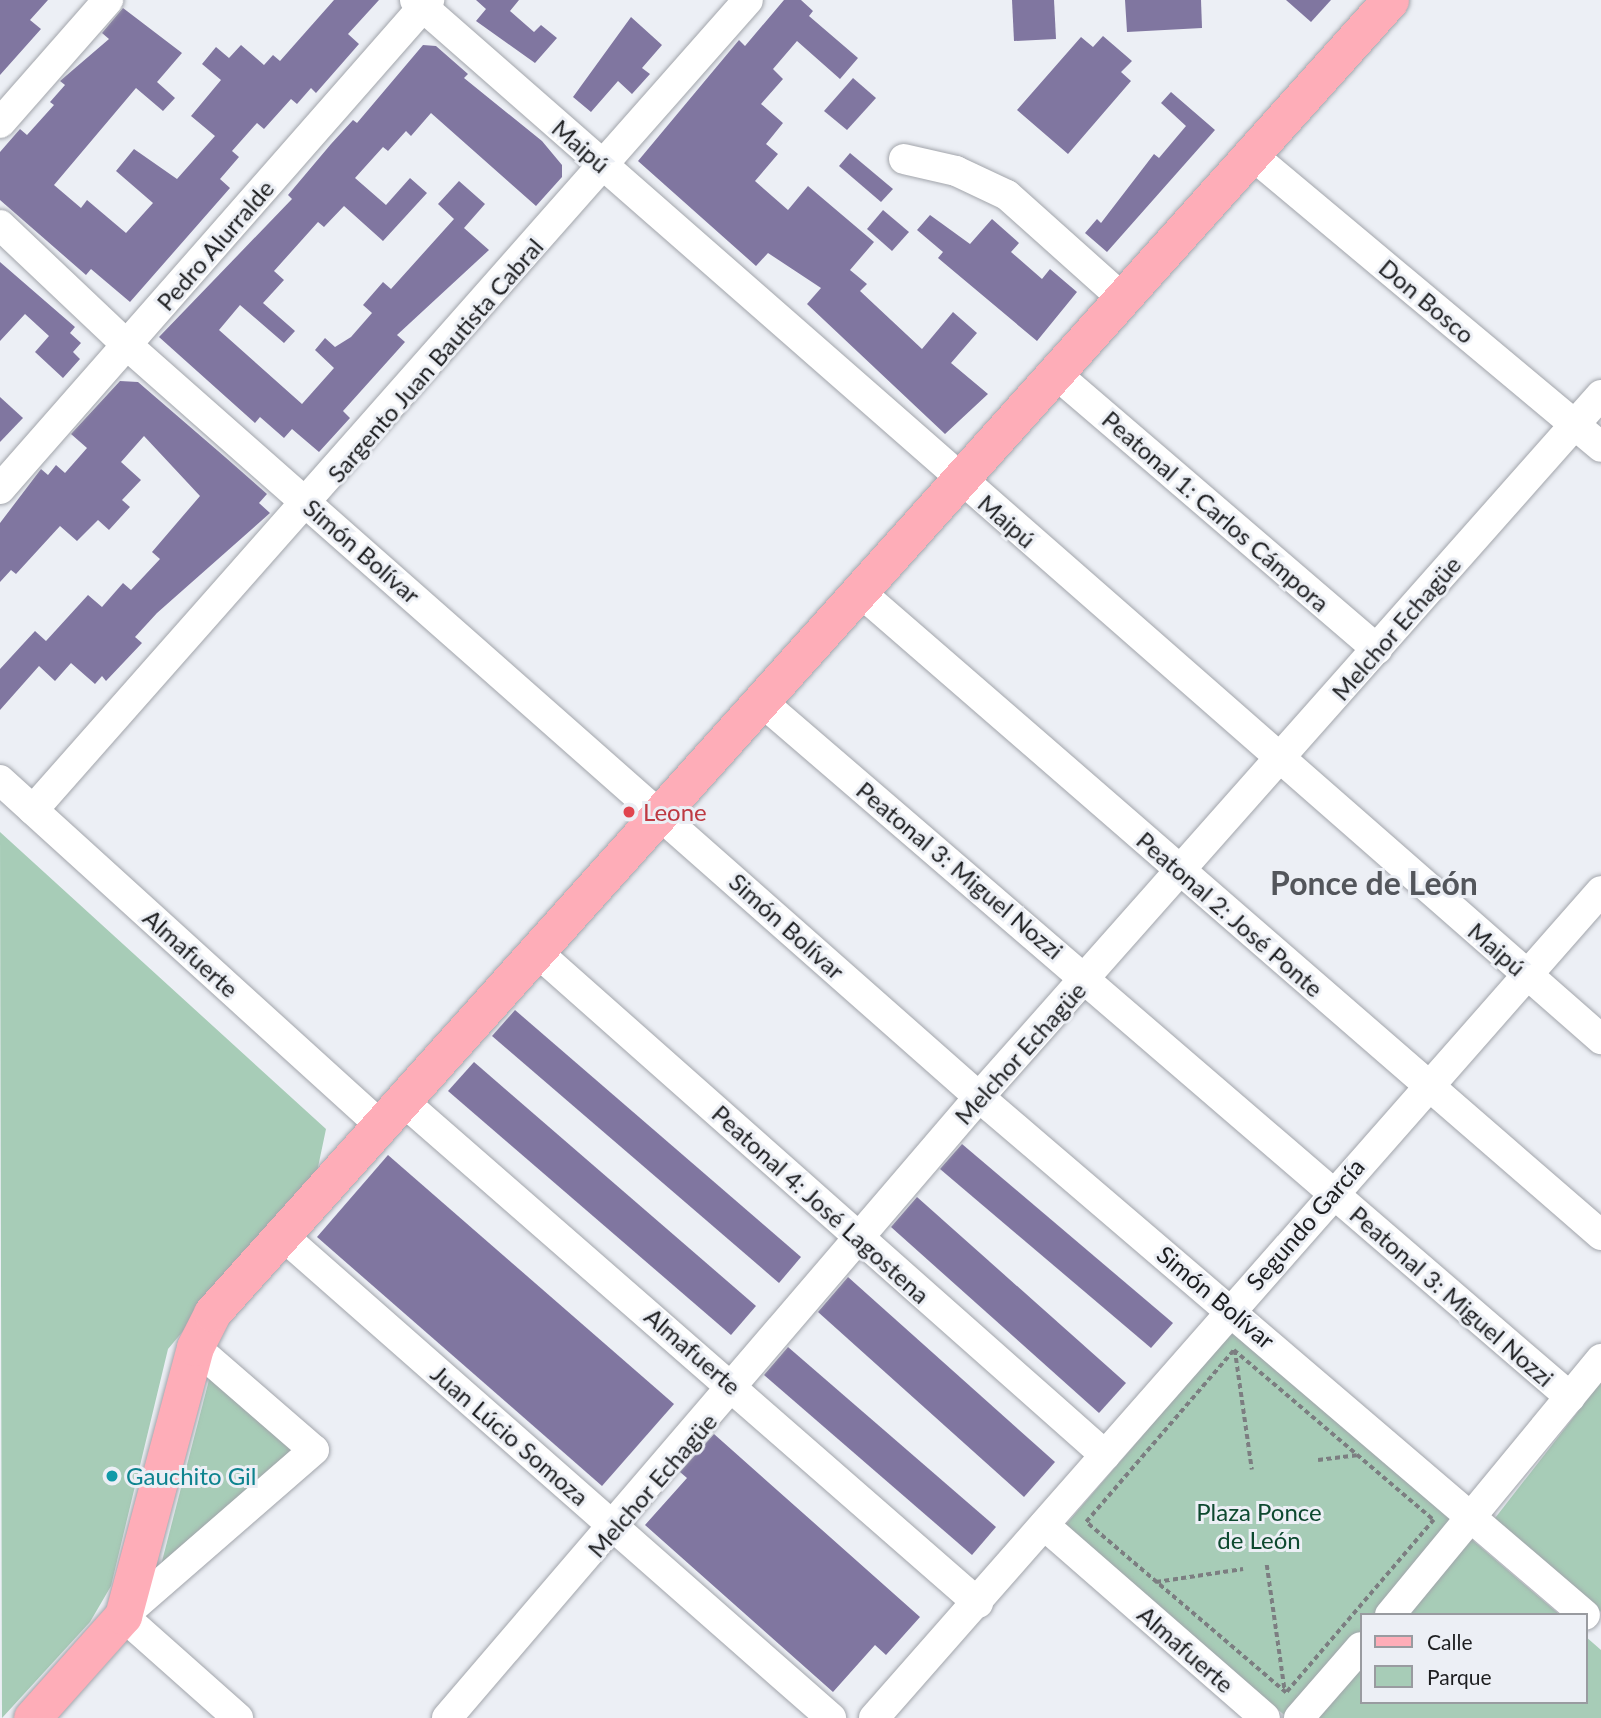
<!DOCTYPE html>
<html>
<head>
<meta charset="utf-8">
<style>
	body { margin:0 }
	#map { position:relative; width:1601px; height:1718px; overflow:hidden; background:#eceff5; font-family:Lato,sans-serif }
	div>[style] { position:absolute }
	.green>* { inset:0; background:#a7ccb7 }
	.building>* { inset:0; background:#8076a0 }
	.path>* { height:3.5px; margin-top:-1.75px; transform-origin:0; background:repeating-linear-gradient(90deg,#7c7e81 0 5px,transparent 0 8.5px) }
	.roads { filter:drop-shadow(0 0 2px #a2a5ab) drop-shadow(0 0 2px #a2a5ab) }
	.minor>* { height:30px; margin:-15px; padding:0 15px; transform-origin:15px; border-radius:15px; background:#fff }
	.major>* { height:37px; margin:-18.5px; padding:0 18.5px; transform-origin:18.5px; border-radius:18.5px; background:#feadb8 }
	.dots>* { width:19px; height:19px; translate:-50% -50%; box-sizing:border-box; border:4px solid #eceff5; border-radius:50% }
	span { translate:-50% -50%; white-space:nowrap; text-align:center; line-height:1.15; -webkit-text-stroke:6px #eceff5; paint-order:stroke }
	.street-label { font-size:24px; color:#1d1e20 }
	.health-label { font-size:24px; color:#be3a42 }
	.left { translate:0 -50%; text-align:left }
	.culture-label { font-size:24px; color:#0d838f }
	.park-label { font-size:24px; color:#0d492f }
	.district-label { font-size:32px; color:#53565b; font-weight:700 }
	.legend { position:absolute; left:1360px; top:1613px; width:228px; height:91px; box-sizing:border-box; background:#eceff5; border:2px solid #999ba0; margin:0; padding:9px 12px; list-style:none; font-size:21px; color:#1d1e20 }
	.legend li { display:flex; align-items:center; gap:14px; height:35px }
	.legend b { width:35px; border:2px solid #999ba0 }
</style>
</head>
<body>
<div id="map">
	<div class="green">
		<div style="clip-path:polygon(0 832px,326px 1129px,317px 1172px,168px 1349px,111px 1586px,90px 1622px,2px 1718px)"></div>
		<div style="clip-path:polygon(1232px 1332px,1456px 1524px,1377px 1615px,1361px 1615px,1361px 1633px,1288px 1718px,1062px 1529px)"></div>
		<div style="clip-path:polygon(210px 1376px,296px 1449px,153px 1596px)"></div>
		<div style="clip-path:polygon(1601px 1382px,1601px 1612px,1492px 1522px)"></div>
		<div style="clip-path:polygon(1470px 1538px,1560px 1615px,1402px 1615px)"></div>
		<div style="clip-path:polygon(1585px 1636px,1601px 1650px,1601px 1718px,1311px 1718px,1361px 1661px,1361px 1702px,1585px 1702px)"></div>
	</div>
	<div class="building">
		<div style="clip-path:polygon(0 0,48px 0,30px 20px,41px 29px,0 75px)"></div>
		<div style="clip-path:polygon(334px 0,379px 0,348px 34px,359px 44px,316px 93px,311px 88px,297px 104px,291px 99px,264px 129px,257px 123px,232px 151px,239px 157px,220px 179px,230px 188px,130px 302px,91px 269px,86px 275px,0 200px,0 152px,20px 129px,27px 135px,54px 105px,50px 102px,65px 85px,60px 81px,109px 39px,102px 33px,123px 8px,182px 53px,157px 82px,175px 98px,163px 111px,136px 88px,54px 185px,81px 208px,87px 200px,126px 233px,153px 203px,116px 171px,134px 149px,177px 179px,215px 136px,191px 116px,221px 80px,202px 64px,216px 47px,229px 58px,241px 45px,264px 65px,273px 55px,280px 61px)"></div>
		<div style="clip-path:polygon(476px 0,519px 0,510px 11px,534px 32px,541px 25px,557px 38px,535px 63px,476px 21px,486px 9px)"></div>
		<div style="clip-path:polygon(784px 0,801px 0,813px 11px,809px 16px,858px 58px,840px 79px,797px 41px,773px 69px,783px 79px,761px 104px,783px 123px,766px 144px,778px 154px,755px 181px,788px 210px,808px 186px,874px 242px,850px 270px,867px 284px,860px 291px,922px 349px,953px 312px,977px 333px,951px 363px,988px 394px,945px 434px,807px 304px,821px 288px,768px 253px,756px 266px,638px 161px,739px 40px,745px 46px)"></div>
		<div style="clip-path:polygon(1012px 0,1054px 0,1056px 39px,1014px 41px)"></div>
		<div style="clip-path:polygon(1125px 0,1201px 0,1202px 28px,1127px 32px)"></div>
		<div style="clip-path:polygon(1286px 0,1331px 0,1311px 22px)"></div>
		<div style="clip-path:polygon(631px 17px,662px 45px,642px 68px,650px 74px,632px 94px,618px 81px,591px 112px,573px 97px)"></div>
		<div style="clip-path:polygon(1103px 36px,1132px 61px,1121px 72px,1131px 81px,1068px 154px,1017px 110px,1081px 37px,1093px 47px)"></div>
		<div style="clip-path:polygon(423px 45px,436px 46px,468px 74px,464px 78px,542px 141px,562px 165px,562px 177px,536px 206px,431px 113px,411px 136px,406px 131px,388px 151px,383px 147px,355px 178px,386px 205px,410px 178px,427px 193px,383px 241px,344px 206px,324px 227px,318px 222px,274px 271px,284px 280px,263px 303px,295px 331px,284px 343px,240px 305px,219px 330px,302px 404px,334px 368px,315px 350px,325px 338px,335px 347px,351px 337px,372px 313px,363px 305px,383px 282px,391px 289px,454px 219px,438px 204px,459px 181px,485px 204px,464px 228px,489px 250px,397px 335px,405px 342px,343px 411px,350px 418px,319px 452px,292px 429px,284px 438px,260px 417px,255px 423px,159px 337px,292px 199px,288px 195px,331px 144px,353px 120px,357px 123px)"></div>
		<div style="clip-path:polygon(853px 78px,876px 98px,847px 130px,824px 111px)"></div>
		<div style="clip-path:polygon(1171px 92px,1215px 130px,1107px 252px,1085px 233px,1097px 219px,1101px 223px,1154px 154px,1159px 158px,1186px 126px,1161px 103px)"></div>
		<div style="clip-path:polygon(850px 153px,893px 189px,881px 202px,839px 166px)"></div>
		<div style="clip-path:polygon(883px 210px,909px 232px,892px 251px,867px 229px)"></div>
		<div style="clip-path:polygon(930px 215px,970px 244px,992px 219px,1019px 243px,1011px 252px,1042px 279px,1050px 269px,1077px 292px,1037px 341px,938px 258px,943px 252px,917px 230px)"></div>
		<div style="clip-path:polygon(0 262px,75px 327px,70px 333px,81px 343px,73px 352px,80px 359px,63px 378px,35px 352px,49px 336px,25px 314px,0 341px)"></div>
		<div style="clip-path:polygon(120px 381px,138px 382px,225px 457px,267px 494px,259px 503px,270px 513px,157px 613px,135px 637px,142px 643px,106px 681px,102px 676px,95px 684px,71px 663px,55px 681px,39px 666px,0 710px,0 669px,35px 631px,46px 641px,88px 595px,102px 607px,123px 583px,131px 590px,160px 559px,152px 552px,200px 496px,144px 436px,121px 462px,141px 480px,122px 500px,130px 507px,109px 530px,98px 520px,77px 541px,60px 526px,16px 574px,11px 570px,0 582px,0 523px,41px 469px,48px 475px,56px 465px,65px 473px,87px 448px,71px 434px)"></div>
		<div style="clip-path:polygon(0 397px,23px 418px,0 442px)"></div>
		<div style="clip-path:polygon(515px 1010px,801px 1257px,779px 1283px,492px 1036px)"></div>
		<div style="clip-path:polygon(474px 1062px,756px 1306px,731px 1335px,448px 1091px)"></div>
		<div style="clip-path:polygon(962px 1144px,1173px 1323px,1151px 1348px,940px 1169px)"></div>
		<div style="clip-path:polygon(388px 1155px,674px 1404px,602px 1486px,317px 1237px)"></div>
		<div style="clip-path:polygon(917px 1197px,1126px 1383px,1099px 1413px,891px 1227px)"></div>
		<div style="clip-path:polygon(848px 1277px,1055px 1462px,1024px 1497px,818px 1312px)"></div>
		<div style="clip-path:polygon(788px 1347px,996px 1527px,972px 1555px,764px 1375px)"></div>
		<div style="clip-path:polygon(714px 1434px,920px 1617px,886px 1655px,875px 1645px,833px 1692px,645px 1525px,687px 1478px,680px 1472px)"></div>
	</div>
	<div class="path">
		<div style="left:1234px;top:1350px;width:262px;rotate:40.4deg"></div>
		<div style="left:1434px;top:1520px;width:228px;rotate:130.5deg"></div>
		<div style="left:1286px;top:1693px;width:263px;rotate:-139.5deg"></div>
		<div style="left:1086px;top:1522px;width:227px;rotate:-49.3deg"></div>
		<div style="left:1235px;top:1350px;width:121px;rotate:81.9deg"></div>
		<div style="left:1318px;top:1460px;width:39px;rotate:-7deg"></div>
		<div style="left:1267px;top:1565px;width:127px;rotate:81.9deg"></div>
		<div style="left:1156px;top:1582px;width:88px;rotate:-8.5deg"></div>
	</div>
	<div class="roads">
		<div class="minor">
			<div style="left:415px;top:0;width:1577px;rotate:41.22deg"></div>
			<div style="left:0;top:123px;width:164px;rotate:-48.7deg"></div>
			<div style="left:1252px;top:155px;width:455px;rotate:39.9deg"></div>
			<div style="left:904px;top:159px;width:53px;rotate:13deg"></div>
			<div style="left:956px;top:171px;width:56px;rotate:25.2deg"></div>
			<div style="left:1007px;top:195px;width:153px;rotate:41.8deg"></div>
			<div style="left:0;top:225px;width:175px;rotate:43.4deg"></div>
			<div style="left:127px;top:345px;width:1136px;rotate:41.43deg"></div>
			<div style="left:979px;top:1097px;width:797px;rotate:40.52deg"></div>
			<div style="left:1056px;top:374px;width:423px;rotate:40.6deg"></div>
			<div style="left:0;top:489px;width:651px;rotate:-48.74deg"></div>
			<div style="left:860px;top:592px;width:981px;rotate:40.95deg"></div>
			<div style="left:762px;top:702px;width:1066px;rotate:40.7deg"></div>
			<div style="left:0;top:780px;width:515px;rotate:42.24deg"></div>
			<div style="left:33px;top:810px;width:1080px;rotate:-48.56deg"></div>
			<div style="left:537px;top:952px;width:759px;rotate:41.53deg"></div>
			<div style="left:404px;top:1102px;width:762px;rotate:41.12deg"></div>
			<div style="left:283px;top:1236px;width:730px;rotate:41.33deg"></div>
			<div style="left:195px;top:1347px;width:157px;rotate:40.9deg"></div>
			<div style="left:314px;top:1450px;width:253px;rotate:139deg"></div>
			<div style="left:123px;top:1616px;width:154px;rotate:41.6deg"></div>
			<div style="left:1044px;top:1525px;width:293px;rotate:41.1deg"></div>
			<div style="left:1390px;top:1615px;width:332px;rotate:-50.5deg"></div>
			<div style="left:447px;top:1718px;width:818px;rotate:-49.41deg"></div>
			<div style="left:979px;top:1097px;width:938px;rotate:-48.46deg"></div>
			<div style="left:874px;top:1718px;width:1101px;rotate:-48.68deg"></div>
			<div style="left:1299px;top:1718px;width:94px;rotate:-48.9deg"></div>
		</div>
		<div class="major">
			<div style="left:32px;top:1718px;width:137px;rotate:-48.3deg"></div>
			<div style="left:123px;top:1616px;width:278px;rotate:-75deg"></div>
			<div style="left:195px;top:1347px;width:38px;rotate:-63deg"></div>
			<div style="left:212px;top:1313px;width:1764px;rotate:-48.1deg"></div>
		</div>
	</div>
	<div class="dots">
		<div style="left:629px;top:812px;background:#e0444e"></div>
		<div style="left:112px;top:1476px;background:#0f9aa8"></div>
	</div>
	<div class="street-label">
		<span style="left:581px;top:146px;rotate:41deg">Maipú</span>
		<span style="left:215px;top:245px;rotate:-49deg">Pedro Alurralde</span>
		<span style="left:1427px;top:301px;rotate:40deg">Don Bosco</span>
		<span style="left:435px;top:360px;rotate:-49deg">Sargento Juan Bautista Cabral</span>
		<span style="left:1216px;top:511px;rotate:41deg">Peatonal 1: Carlos Cámpora</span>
		<span style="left:1007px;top:521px;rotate:41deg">Maipú</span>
		<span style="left:362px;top:551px;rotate:41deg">Simón Bolívar</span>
		<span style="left:1396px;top:628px;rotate:-49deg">Melchor Echagüe</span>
		<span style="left:960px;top:870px;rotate:40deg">Peatonal 3: Miguel Nozzi</span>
		<span style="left:1230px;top:914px;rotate:41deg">Peatonal 2: José Ponte</span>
		<span style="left:787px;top:926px;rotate:42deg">Simón Bolívar</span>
		<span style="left:1497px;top:949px;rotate:41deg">Maipú</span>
		<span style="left:191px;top:953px;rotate:42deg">Almafuerte</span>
		<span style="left:1020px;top:1053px;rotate:-48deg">Melchor Echagüe</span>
		<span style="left:821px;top:1204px;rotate:42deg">Peatonal 4: José Lagostena</span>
		<span style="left:1305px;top:1224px;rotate:-49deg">Segundo García</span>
		<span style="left:1452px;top:1296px;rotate:41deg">Peatonal 3: Miguel Nozzi</span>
		<span style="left:1216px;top:1297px;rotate:40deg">Simón Bolívar</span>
		<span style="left:693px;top:1351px;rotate:41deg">Almafuerte</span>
		<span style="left:510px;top:1435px;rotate:41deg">Juan Lúcio Somoza</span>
		<span style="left:652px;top:1485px;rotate:-49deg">Melchor Echagüe</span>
		<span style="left:1186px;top:1649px;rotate:41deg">Almafuerte</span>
	</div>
	<div class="health-label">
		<span class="left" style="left:643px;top:812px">Leone</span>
	</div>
	<div class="culture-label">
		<span class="left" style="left:126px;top:1476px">Gauchito Gil</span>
	</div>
	<div class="park-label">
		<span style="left:1259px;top:1526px">Plaza Ponce<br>de León</span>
	</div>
	<div class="district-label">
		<span style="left:1374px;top:883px">Ponce de León</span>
	</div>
	<ul class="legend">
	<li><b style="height:9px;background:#feadb8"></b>Calle</li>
	<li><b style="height:19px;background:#a7ccb7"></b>Parque</li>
	</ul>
</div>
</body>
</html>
